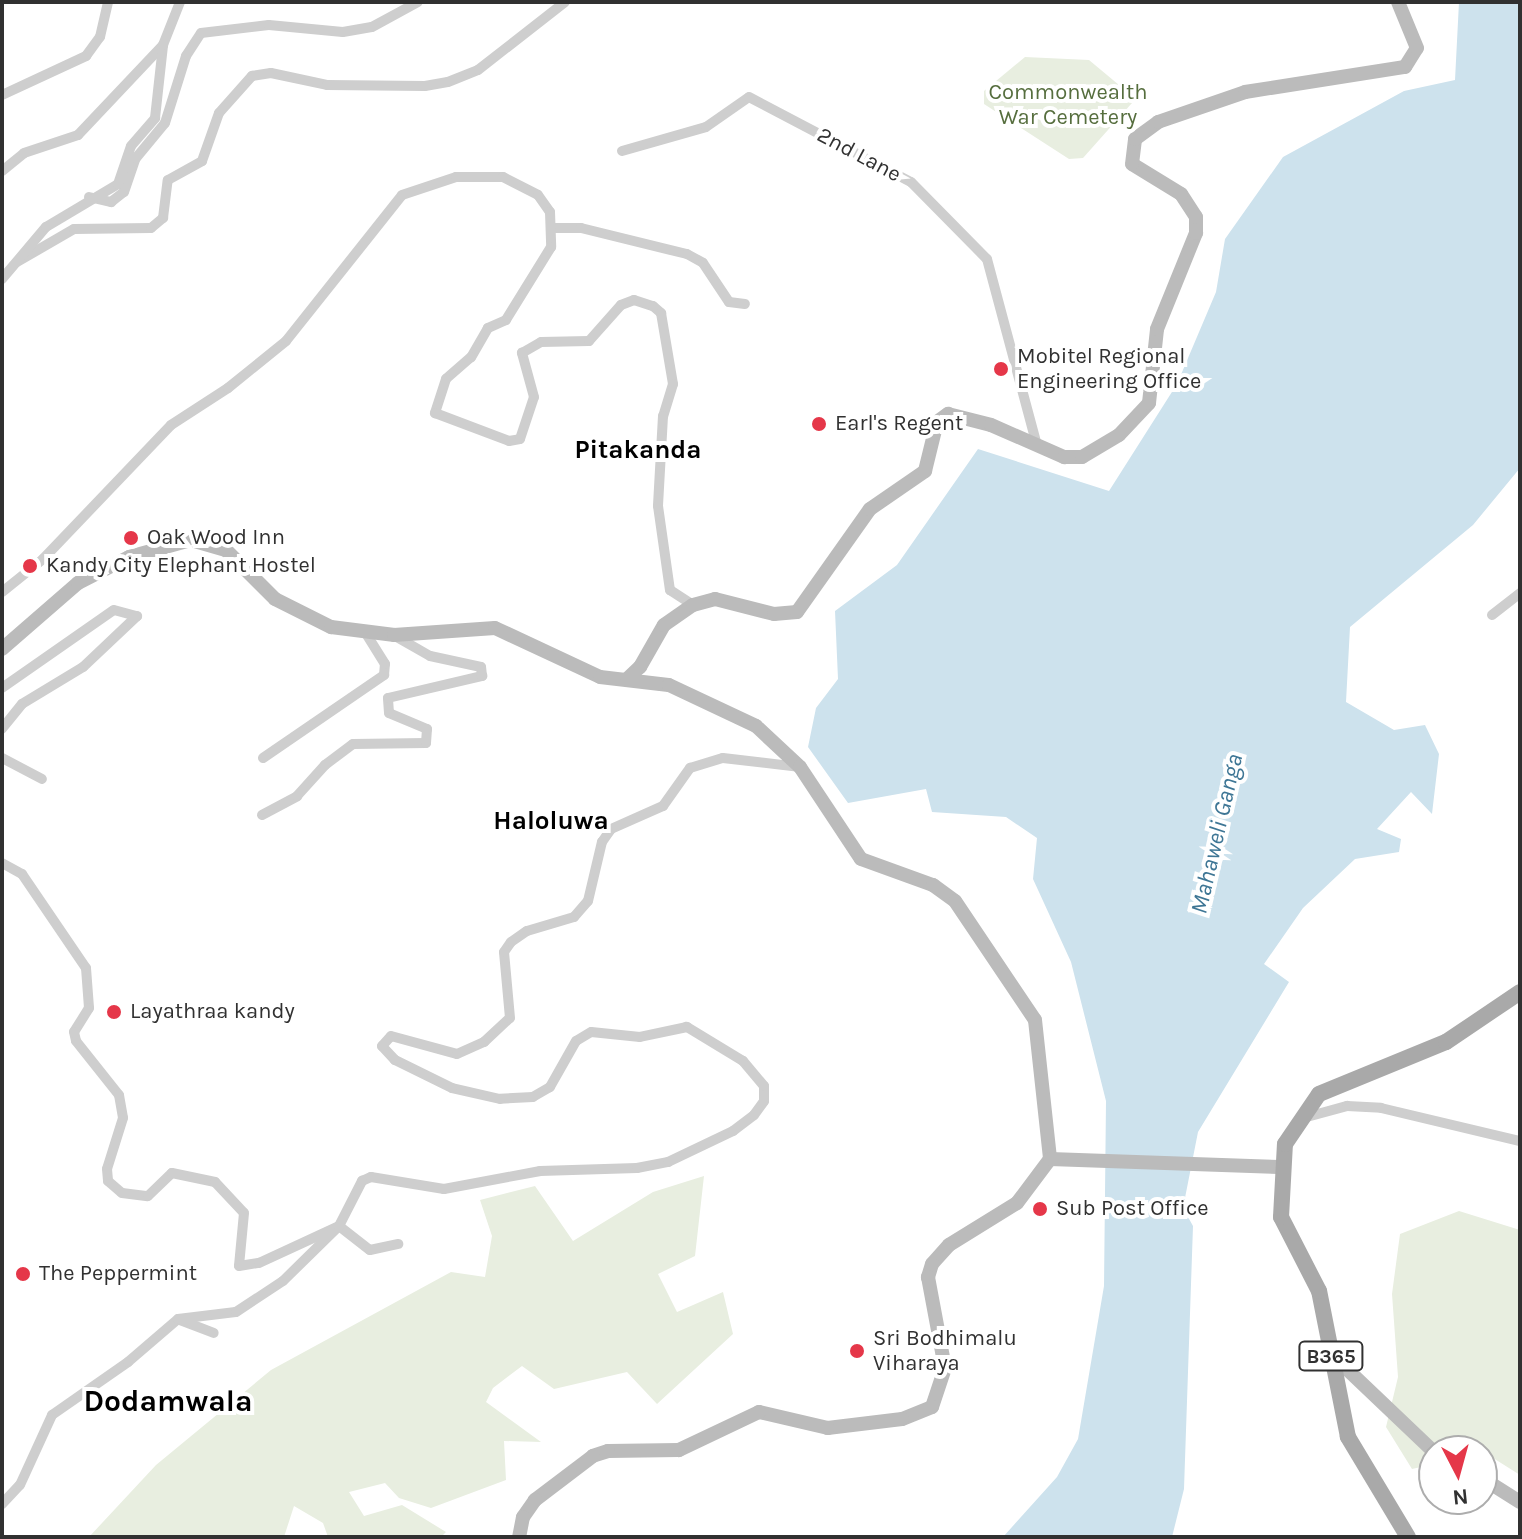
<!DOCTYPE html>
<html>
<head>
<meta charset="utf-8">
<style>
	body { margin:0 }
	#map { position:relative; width:1522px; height:1539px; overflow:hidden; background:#fff; font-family:Karla,sans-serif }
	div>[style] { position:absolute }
	.green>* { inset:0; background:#e8eee0 }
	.water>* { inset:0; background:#cde2ed }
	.street>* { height:10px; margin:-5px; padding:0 5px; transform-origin:5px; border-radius:5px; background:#cecece }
	.secondary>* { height:14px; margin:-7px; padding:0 7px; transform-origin:7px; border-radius:7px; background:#bbb }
	.primary>* { height:16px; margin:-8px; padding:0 8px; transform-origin:8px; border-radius:8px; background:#a9a9a9 }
	.dots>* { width:22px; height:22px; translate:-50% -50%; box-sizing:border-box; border:4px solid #fff; border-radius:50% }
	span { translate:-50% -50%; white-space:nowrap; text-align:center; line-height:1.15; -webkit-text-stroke:8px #fff; paint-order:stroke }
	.shield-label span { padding:2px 6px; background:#fff; border:2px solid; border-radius:6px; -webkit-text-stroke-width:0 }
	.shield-label { font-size:20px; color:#313131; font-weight:700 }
	.park-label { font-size:22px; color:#566e3e }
	.street-label { font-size:22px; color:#313131 }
	.poi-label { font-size:22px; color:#313131 }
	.left { translate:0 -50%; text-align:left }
	.water-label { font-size:24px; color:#3e7695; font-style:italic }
	.quarter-label { font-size:26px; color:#000; font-weight:700 }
	.district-label { font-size:30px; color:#000; font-weight:700 }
	.frame { position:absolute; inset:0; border:4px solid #313131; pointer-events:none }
	.north { position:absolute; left:1418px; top:1435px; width:80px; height:80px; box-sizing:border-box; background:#fff; border:2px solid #adadad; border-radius:50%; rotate:174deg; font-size:22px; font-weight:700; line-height:32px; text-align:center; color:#313131 }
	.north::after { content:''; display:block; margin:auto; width:28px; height:36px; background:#e53749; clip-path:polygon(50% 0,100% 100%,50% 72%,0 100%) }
</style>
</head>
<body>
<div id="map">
	<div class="green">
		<div style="clip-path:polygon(1025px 57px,1089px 60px,1131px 95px,1132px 103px,1083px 158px,1069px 159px,984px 104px,984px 91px)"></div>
		<div style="clip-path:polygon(704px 1176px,695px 1256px,658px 1274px,677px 1312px,723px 1292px,733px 1334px,657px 1404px,627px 1372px,554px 1389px,522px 1366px,493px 1388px,486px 1402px,541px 1442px,504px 1441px,506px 1480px,431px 1508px,399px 1498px,385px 1483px,349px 1492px,364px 1516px,402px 1505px,446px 1532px,441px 1537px,328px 1537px,323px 1523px,294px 1506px,284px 1537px,89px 1537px,156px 1465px,271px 1370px,451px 1272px,485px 1277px,492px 1236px,480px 1200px,535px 1186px,573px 1241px,653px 1192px)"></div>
		<div style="clip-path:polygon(1459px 1211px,1520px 1230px,1520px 1475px,1482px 1451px,1434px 1451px,1434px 1464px,1412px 1469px,1386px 1427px,1398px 1377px,1392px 1294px,1400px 1234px)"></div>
	</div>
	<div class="water">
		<div style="clip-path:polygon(1459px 2px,1520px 2px,1520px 468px,1473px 525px,1350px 627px,1346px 702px,1394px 730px,1425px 725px,1439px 754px,1432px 814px,1411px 792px,1377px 829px,1401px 839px,1399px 852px,1355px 859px,1303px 908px,1264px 964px,1289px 982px,1198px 1132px,1183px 1208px,1193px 1226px,1184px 1489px,1172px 1537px,1003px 1537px,1057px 1477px,1078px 1439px,1104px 1286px,1106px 1101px,1071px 962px,1033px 879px,1037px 838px,1006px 817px,932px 812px,926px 789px,848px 803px,808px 747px,816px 708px,838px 679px,835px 611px,897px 565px,978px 449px,1109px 491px,1177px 384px,1216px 292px,1225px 239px,1283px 157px,1404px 91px,1455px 80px)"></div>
	</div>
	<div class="street">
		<div style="left:2px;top:95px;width:93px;rotate:-24.9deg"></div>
		<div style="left:86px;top:56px;width:24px;rotate:-54deg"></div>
		<div style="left:100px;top:37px;width:36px;rotate:-77deg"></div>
		<div style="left:622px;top:151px;width:87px;rotate:-15.9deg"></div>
		<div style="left:706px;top:127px;width:52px;rotate:-34.9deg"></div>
		<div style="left:749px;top:97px;width:183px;rotate:27.7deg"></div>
		<div style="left:911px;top:182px;width:108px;rotate:45.4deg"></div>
		<div style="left:987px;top:259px;width:194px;rotate:75deg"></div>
		<div style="left:2px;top:171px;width:28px;rotate:-39deg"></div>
		<div style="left:24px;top:153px;width:57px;rotate:-18.4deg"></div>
		<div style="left:78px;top:135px;width:124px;rotate:-46.6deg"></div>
		<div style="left:89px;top:197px;width:23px;rotate:13deg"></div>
		<div style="left:111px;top:202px;width:16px;rotate:-38deg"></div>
		<div style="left:124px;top:192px;width:36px;rotate:-71deg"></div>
		<div style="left:136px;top:158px;width:45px;rotate:-50.4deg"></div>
		<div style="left:165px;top:123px;width:70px;rotate:-72.6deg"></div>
		<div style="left:186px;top:56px;width:27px;rotate:-57deg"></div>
		<div style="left:201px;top:33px;width:68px;rotate:-6.7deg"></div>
		<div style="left:269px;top:25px;width:74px;rotate:5.4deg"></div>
		<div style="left:343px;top:32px;width:29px;rotate:-10deg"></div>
		<div style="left:372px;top:27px;width:52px;rotate:-28.5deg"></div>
		<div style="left:554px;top:228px;width:27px"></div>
		<div style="left:581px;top:228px;width:109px;rotate:13.8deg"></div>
		<div style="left:687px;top:254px;width:18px;rotate:29deg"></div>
		<div style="left:703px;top:263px;width:47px;rotate:56.3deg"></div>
		<div style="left:729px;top:302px;width:16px;rotate:7deg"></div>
		<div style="left:17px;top:262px;width:66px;rotate:-30.1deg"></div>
		<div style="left:74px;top:229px;width:77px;rotate:-0.7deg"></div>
		<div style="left:151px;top:228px;width:16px;rotate:-40deg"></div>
		<div style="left:163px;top:218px;width:38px;rotate:-83deg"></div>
		<div style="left:168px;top:180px;width:39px;rotate:-29deg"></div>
		<div style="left:202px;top:161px;width:51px;rotate:-70.5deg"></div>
		<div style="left:219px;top:113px;width:50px;rotate:-48.3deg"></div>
		<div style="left:252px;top:76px;width:19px;rotate:-9deg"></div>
		<div style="left:271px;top:73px;width:57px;rotate:12.1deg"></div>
		<div style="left:327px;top:85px;width:98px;rotate:0.6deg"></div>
		<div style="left:425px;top:86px;width:23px;rotate:-10deg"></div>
		<div style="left:448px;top:82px;width:32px;rotate:-22deg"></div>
		<div style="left:478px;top:70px;width:110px;rotate:-38deg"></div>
		<div style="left:2px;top:279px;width:68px;rotate:-49.8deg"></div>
		<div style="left:46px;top:227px;width:84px;rotate:-30.8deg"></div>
		<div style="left:118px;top:184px;width:40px;rotate:-71.1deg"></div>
		<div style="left:131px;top:146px;width:37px;rotate:-49deg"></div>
		<div style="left:155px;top:118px;width:73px;rotate:-83.7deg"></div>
		<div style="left:163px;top:45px;width:46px;rotate:-68.4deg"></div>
		<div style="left:2px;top:592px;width:53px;rotate:-38.8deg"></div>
		<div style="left:43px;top:559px;width:185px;rotate:-46.3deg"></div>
		<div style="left:171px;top:425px;width:68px;rotate:-33deg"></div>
		<div style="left:228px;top:388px;width:75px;rotate:-39deg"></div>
		<div style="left:286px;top:341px;width:186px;rotate:-51.5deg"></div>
		<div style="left:402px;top:195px;width:57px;rotate:-18.4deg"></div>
		<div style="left:456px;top:177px;width:47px"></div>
		<div style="left:503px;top:177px;width:39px;rotate:27deg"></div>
		<div style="left:538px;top:195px;width:21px;rotate:55deg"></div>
		<div style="left:550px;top:212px;width:35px;rotate:88deg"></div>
		<div style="left:551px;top:247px;width:86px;rotate:121.7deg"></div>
		<div style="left:506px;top:320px;width:20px;rotate:156deg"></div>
		<div style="left:488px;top:328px;width:34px;rotate:120deg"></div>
		<div style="left:471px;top:357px;width:33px;rotate:139deg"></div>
		<div style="left:446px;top:379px;width:36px;rotate:108deg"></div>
		<div style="left:435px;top:413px;width:79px;rotate:20.7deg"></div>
		<div style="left:509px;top:441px;width:11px;rotate:-10deg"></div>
		<div style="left:520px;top:439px;width:44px;rotate:-71.6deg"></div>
		<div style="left:534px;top:397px;width:46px;rotate:-105.3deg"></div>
		<div style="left:522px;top:353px;width:22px;rotate:-30deg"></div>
		<div style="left:541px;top:342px;width:48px;rotate:-1.2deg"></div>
		<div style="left:589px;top:341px;width:48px;rotate:-48.4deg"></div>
		<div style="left:621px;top:305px;width:14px;rotate:-21deg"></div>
		<div style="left:634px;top:300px;width:20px;rotate:18deg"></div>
		<div style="left:653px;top:306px;width:11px;rotate:41deg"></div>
		<div style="left:661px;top:313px;width:72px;rotate:80.4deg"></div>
		<div style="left:673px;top:384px;width:34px;rotate:107deg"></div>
		<div style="left:663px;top:416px;width:90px;rotate:93.2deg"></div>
		<div style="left:658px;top:506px;width:85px;rotate:81.9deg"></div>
		<div style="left:670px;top:590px;width:27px;rotate:33deg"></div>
		<div style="left:1492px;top:615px;width:36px;rotate:-38deg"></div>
		<div style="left:2px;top:688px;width:136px;rotate:-34.9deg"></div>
		<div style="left:114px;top:610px;width:24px;rotate:15deg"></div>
		<div style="left:137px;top:616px;width:74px;rotate:136.6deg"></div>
		<div style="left:83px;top:667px;width:71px;rotate:148.8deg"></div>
		<div style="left:22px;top:704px;width:32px;rotate:129deg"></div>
		<div style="left:2px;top:758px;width:45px;rotate:27.7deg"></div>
		<div style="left:263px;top:758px;width:147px;rotate:-34.4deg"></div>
		<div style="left:384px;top:675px;width:11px;rotate:-85deg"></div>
		<div style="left:385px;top:664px;width:39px;rotate:-122deg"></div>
		<div style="left:262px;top:815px;width:40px;rotate:-28deg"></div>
		<div style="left:297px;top:796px;width:42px;rotate:-47.9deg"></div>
		<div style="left:325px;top:765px;width:35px;rotate:-37deg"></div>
		<div style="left:353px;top:744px;width:73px;rotate:-0.8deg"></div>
		<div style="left:426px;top:743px;width:14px;rotate:-86deg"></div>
		<div style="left:427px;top:729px;width:41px;rotate:-157.2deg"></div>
		<div style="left:389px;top:713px;width:15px;rotate:-94deg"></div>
		<div style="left:388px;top:698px;width:97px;rotate:-13.2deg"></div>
		<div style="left:482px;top:676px;width:9px;rotate:-96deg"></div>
		<div style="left:481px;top:667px;width:52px;rotate:-167.8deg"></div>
		<div style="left:430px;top:656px;width:40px;rotate:-150.3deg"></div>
		<div style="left:2px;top:863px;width:23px;rotate:29deg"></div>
		<div style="left:22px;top:874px;width:114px;rotate:55.8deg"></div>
		<div style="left:86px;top:968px;width:40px;rotate:85.7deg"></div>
		<div style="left:89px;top:1008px;width:28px;rotate:122deg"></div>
		<div style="left:74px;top:1032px;width:9px;rotate:77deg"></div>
		<div style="left:76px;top:1041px;width:69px;rotate:51.5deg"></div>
		<div style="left:119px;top:1095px;width:23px;rotate:80deg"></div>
		<div style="left:123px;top:1118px;width:53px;rotate:107.4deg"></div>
		<div style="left:107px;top:1169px;width:12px;rotate:85deg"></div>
		<div style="left:108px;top:1181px;width:18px;rotate:41deg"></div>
		<div style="left:122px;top:1193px;width:26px;rotate:7deg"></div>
		<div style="left:148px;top:1196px;width:33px;rotate:-44deg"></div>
		<div style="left:172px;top:1173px;width:44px;rotate:11.8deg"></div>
		<div style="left:215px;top:1182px;width:42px;rotate:46.9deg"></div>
		<div style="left:244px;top:1213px;width:53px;rotate:95.4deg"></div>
		<div style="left:239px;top:1266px;width:20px;rotate:-9deg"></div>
		<div style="left:259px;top:1263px;width:88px;rotate:-24.8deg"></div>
		<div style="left:339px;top:1226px;width:39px;rotate:38deg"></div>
		<div style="left:370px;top:1250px;width:29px;rotate:-12deg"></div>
		<div style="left:1303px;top:1118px;width:46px;rotate:-15.3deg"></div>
		<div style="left:1347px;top:1106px;width:34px;rotate:3deg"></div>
		<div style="left:1381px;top:1108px;width:143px;rotate:13.4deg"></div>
		<div style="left:180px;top:1320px;width:36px;rotate:21deg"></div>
		<div style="left:2px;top:1504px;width:26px;rotate:-47deg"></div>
		<div style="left:20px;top:1485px;width:77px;rotate:-65.4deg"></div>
		<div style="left:52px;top:1415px;width:93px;rotate:-34.9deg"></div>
		<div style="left:128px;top:1362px;width:66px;rotate:-40.7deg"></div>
		<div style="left:178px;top:1319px;width:58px;rotate:-6.9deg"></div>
		<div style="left:236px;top:1312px;width:56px;rotate:-33.4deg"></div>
		<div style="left:283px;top:1281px;width:78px;rotate:-44.5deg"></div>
		<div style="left:339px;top:1226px;width:51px;rotate:-62.9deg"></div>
		<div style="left:362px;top:1181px;width:10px;rotate:-24deg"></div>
		<div style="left:371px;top:1177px;width:74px;rotate:9.3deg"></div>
		<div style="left:444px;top:1189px;width:98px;rotate:-10.6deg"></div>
		<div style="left:540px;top:1171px;width:97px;rotate:-1.8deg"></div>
		<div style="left:637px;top:1168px;width:32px;rotate:-11deg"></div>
		<div style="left:668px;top:1162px;width:72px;rotate:-25.5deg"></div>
		<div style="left:733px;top:1131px;width:26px;rotate:-37deg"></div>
		<div style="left:754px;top:1115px;width:17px;rotate:-54deg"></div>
		<div style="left:764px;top:1101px;width:15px;rotate:-90deg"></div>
		<div style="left:764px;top:1086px;width:33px;rotate:-130deg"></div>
		<div style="left:743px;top:1061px;width:66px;rotate:-148.7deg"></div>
		<div style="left:687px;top:1027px;width:48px;rotate:168deg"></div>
		<div style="left:640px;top:1037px;width:49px;rotate:-174.2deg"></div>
		<div style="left:591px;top:1032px;width:17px;rotate:149deg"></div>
		<div style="left:576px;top:1041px;width:53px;rotate:119.5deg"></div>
		<div style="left:550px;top:1087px;width:20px;rotate:150deg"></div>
		<div style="left:533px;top:1097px;width:33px;rotate:177deg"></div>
		<div style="left:500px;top:1099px;width:49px;rotate:-167.1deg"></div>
		<div style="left:452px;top:1088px;width:64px;rotate:-153.8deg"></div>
		<div style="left:395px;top:1060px;width:19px;rotate:-133deg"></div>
		<div style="left:382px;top:1046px;width:13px;rotate:-48deg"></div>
		<div style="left:391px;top:1036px;width:68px;rotate:15.3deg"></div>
		<div style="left:457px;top:1054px;width:30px;rotate:-24deg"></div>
		<div style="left:484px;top:1042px;width:35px;rotate:-43deg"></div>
		<div style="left:510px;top:1018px;width:66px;rotate:-95.2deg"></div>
		<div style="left:504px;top:952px;width:12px;rotate:-55deg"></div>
		<div style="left:511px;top:942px;width:19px;rotate:-35deg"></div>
		<div style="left:527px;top:931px;width:49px;rotate:-16.6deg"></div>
		<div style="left:574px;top:917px;width:21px;rotate:-49deg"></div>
		<div style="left:588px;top:901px;width:61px;rotate:-76.7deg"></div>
		<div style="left:602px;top:842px;width:16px;rotate:-55deg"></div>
		<div style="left:611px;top:829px;width:57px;rotate:-23.9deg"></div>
		<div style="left:663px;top:806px;width:47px;rotate:-54.6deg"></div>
		<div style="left:690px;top:768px;width:34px;rotate:-17deg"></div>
		<div style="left:723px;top:758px;width:78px;rotate:6.7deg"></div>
	</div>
	<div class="secondary">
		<div style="left:2px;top:649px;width:101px;rotate:-41deg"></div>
		<div style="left:78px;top:583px;width:57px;rotate:-27deg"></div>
		<div style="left:129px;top:557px;width:64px;rotate:-15.3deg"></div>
		<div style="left:191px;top:540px;width:36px;rotate:16deg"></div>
		<div style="left:226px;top:550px;width:69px;rotate:45deg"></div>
		<div style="left:275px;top:599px;width:63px;rotate:26.6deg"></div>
		<div style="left:331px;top:627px;width:64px;rotate:7.2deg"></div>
		<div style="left:394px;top:635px;width:101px;rotate:-4deg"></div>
		<div style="left:495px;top:628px;width:116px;rotate:25deg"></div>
		<div style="left:600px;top:677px;width:69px;rotate:6.6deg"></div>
		<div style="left:669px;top:685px;width:96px;rotate:25.2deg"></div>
		<div style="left:756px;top:726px;width:60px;rotate:43deg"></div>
		<div style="left:800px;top:767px;width:110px;rotate:56.5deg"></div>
		<div style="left:861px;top:859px;width:77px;rotate:19.9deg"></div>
		<div style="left:933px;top:885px;width:27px;rotate:36deg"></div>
		<div style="left:955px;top:901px;width:143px;rotate:56.1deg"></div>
		<div style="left:1035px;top:1020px;width:140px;rotate:83.8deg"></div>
		<div style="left:1050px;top:1159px;width:55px;rotate:126.9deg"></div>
		<div style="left:1017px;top:1203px;width:80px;rotate:148.3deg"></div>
		<div style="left:949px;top:1245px;width:25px;rotate:132deg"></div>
		<div style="left:932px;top:1264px;width:14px;rotate:107deg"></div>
		<div style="left:928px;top:1277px;width:93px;rotate:79.4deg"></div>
		<div style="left:945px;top:1368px;width:41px;rotate:108.4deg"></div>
		<div style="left:932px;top:1407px;width:32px;rotate:158deg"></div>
		<div style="left:902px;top:1419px;width:75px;rotate:173.1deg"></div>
		<div style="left:828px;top:1428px;width:71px;rotate:-166.9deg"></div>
		<div style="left:759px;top:1412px;width:89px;rotate:154.6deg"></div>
		<div style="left:679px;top:1450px;width:71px;rotate:179.2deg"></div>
		<div style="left:608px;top:1451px;width:16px;rotate:162deg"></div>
		<div style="left:593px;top:1456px;width:73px;rotate:142.8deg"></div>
		<div style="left:535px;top:1500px;width:21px;rotate:125deg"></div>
		<div style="left:523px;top:1517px;width:20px;rotate:101deg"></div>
		<div style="left:627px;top:679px;width:18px;rotate:-43deg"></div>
		<div style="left:640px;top:667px;width:48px;rotate:-60.3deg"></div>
		<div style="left:664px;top:625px;width:35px;rotate:-35deg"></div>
		<div style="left:693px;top:605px;width:23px;rotate:-15deg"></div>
		<div style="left:715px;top:599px;width:61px;rotate:14.3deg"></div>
		<div style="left:774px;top:614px;width:23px;rotate:-5deg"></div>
		<div style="left:797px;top:612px;width:126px;rotate:-54.7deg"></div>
		<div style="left:870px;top:509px;width:67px;rotate:-34.6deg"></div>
		<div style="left:925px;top:471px;width:50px;rotate:-76.2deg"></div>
		<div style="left:937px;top:422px;width:14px;rotate:-36deg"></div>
		<div style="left:948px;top:414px;width:44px;rotate:14.3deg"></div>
		<div style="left:991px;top:425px;width:80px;rotate:23.7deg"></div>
		<div style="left:1064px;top:457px;width:18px"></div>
		<div style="left:1082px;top:457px;width:43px;rotate:-30.7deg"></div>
		<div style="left:1119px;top:435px;width:44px;rotate:-46.8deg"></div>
		<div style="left:1149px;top:403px;width:74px;rotate:-83.8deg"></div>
		<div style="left:1157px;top:329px;width:104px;rotate:-67.9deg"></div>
		<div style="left:1196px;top:233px;width:16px;rotate:-90deg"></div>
		<div style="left:1196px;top:217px;width:27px;rotate:-123deg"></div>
		<div style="left:1181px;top:194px;width:57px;rotate:-148.5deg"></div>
		<div style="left:1132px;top:164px;width:25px;rotate:-83deg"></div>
		<div style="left:1135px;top:139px;width:29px;rotate:-36deg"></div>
		<div style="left:1158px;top:122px;width:92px;rotate:-19deg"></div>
		<div style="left:1245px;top:92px;width:162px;rotate:-8.9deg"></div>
		<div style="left:1405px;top:67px;width:22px;rotate:-58deg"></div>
		<div style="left:1417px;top:48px;width:50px;rotate:-112.4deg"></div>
		<div style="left:1050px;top:1159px;width:230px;rotate:2deg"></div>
		<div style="left:1330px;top:1353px;width:144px;rotate:43.6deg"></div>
		<div style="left:1482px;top:1478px;width:45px;rotate:32.3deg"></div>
	</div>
	<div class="primary">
		<div style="left:1408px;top:1537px;width:117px;rotate:-121deg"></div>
		<div style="left:1348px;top:1437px;width:149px;rotate:-101.2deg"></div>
		<div style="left:1319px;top:1291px;width:83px;rotate:-117.2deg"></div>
		<div style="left:1281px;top:1217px;width:73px;rotate:-86.9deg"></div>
		<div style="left:1285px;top:1144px;width:60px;rotate:-55.8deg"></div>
		<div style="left:1319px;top:1094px;width:137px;rotate:-22.3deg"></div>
		<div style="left:1446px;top:1042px;width:89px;rotate:-34deg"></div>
	</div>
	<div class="dots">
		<div style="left:1001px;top:369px;background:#e53749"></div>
		<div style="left:819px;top:424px;background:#e53749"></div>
		<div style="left:131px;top:538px;background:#e53749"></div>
		<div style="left:30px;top:566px;background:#e53749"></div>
		<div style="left:114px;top:1012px;background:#e53749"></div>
		<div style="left:1040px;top:1209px;background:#e53749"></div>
		<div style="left:23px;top:1274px;background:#e53749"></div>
		<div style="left:857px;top:1351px;background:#e53749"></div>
	</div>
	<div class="shield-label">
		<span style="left:1331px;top:1356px">B365</span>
	</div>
	<div class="park-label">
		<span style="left:1068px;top:105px">Commonwealth<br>War Cemetery</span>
	</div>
	<div class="street-label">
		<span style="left:859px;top:155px;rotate:28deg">2nd Lane</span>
	</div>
	<div class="poi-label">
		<span class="left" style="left:1017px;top:369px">Mobitel Regional<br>Engineering Office</span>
		<span class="left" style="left:835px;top:424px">Earl's Regent</span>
		<span class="left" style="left:147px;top:538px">Oak Wood Inn</span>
		<span class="left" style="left:46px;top:566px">Kandy City Elephant Hostel</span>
		<span class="left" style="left:130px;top:1012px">Layathraa kandy</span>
		<span class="left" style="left:1056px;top:1209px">Sub Post Office</span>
		<span class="left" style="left:39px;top:1274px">The Peppermint</span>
		<span class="left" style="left:873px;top:1351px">Sri Bodhimalu<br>Viharaya</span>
	</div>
	<div class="water-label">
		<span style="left:1217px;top:834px;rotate:-77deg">Mahaweli Ganga</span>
	</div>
	<div class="quarter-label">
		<span style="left:638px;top:450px">Pitakanda</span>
		<span style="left:551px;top:821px">Haloluwa</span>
	</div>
	<div class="district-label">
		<span style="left:168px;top:1401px">Dodamwala</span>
	</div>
	<div class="frame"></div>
	<div class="north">N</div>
</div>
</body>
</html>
